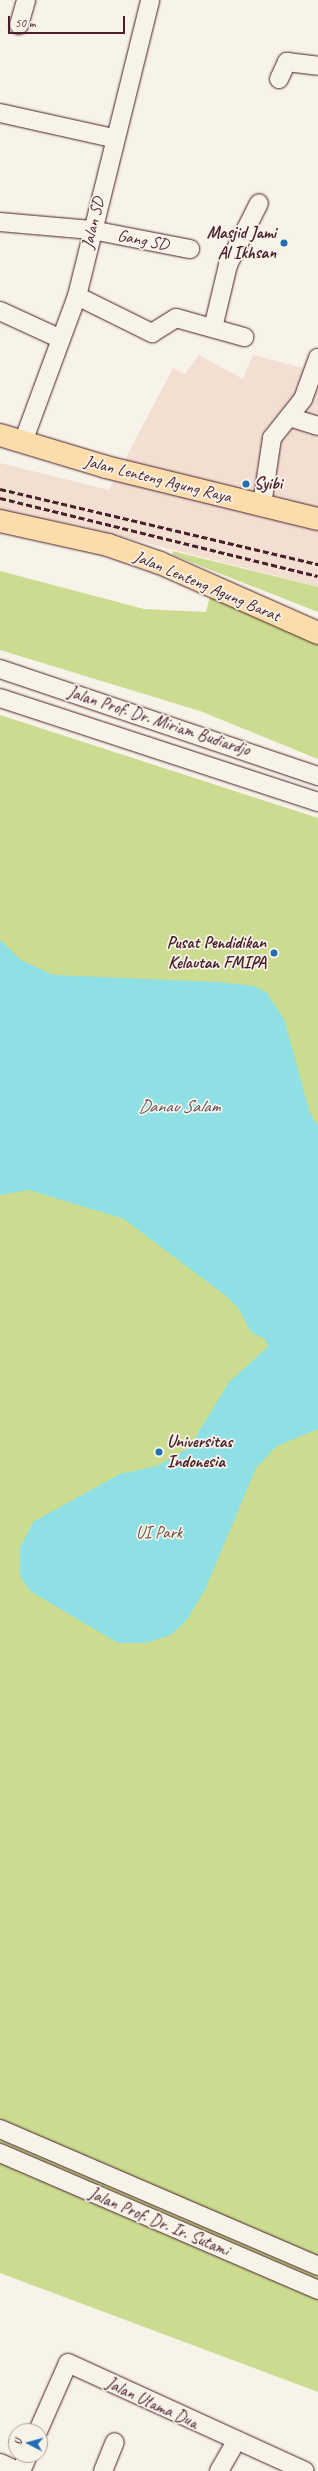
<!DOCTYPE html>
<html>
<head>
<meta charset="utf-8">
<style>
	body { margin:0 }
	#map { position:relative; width:318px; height:2471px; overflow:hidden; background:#f7f3e8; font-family:Caveat,sans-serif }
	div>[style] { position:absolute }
	.built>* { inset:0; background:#f2dfd2 }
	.green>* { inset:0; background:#cbdb8f }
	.water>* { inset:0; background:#8ee0e5 }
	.roads { filter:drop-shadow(0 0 1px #4a1f2b) drop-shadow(0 0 1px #4a1f2b) }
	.minor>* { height:18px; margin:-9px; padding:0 9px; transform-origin:9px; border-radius:9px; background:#f7f3e8 }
	.primary>* { height:22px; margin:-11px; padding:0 11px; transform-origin:11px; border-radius:11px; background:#fcdcab }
	.rail>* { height:3px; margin-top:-1.5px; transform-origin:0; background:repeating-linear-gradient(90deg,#4a1f2b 0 6px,transparent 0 9px) }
	.dots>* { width:11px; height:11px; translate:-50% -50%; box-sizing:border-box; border:2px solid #f7f3e8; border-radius:50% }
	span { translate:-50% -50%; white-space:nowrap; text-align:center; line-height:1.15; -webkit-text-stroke:3.5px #f7f3e8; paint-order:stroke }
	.street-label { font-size:17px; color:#4a1f2b }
	.poi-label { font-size:17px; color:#4a1f2b; font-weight:700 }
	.right { translate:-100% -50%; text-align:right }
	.left { translate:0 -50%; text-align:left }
	.park-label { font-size:17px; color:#6a4e44 }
	.water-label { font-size:18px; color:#5b4f5a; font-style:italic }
	.north { position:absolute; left:8px; top:2423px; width:40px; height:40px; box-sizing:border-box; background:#f7f3e8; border:1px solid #b29e9c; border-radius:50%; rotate:276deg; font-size:11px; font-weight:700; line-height:16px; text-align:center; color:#4a1f2b }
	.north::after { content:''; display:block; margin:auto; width:14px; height:18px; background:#1f6fb2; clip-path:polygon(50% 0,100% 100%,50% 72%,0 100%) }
	.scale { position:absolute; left:8px; top:16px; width:117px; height:18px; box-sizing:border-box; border:2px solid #4a1f2b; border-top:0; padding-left:5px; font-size:12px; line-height:14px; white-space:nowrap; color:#4a1f2b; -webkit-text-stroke:3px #f7f3e8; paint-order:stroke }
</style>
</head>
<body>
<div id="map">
	<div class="built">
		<div style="clip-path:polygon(309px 353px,318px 355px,318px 587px,76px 525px,0 511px,0 463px,109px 490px,173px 368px,185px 374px,199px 355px,243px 379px,253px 355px,303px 368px)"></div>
	</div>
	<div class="green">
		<div style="clip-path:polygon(172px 551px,318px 587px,318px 612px,173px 555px)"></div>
		<div style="clip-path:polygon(0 571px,144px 609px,206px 612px,211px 592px,318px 641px,318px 759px,200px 711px,0 650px)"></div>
		<div style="clip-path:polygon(0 715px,318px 818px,318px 2392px,0 2273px)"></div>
	</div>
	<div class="water">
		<div style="clip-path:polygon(0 940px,21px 960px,53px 975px,218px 982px,254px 986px,266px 992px,284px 1019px,310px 1113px,318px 1126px,318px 1429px,277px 1446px,256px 1468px,205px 1590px,186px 1621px,171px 1635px,146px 1643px,118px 1643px,30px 1591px,20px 1576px,20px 1548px,33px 1522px,120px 1474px,157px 1466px,189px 1448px,229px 1382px,268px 1347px,265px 1339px,251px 1332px,239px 1309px,226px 1296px,124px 1219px,29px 1190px,0 1195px)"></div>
	</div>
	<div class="roads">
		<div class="minor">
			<div style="left:19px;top:25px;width:26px;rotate:-74deg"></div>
			<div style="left:279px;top:79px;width:19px;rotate:-65deg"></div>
			<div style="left:287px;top:62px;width:31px;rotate:7deg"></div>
			<div style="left:0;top:113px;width:116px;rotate:12.5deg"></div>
			<div style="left:0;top:222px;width:92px;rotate:5deg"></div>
			<div style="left:92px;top:230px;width:100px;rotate:11deg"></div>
			<div style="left:77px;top:296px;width:84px;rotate:26.3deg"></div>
			<div style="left:152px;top:333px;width:28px;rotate:-32deg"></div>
			<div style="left:176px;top:318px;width:71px;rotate:15.6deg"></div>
			<div style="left:0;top:311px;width:67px;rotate:24.7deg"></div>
			<div style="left:213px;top:328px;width:65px;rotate:-76.6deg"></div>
			<div style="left:228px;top:265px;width:69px;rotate:-63.4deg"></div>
			<div style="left:289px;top:417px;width:30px;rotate:17deg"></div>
			<div style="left:23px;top:442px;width:156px;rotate:-69.7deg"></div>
			<div style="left:77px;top:296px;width:305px;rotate:-76.1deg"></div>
			<div style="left:262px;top:505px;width:68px;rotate:-81.5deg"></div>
			<div style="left:272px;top:438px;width:50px;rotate:-51.5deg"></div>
			<div style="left:303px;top:399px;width:44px;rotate:-69.9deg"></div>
			<div style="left:0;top:669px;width:336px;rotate:18.6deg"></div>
			<div style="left:0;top:698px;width:335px;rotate:18.1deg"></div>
			<div style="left:0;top:2129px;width:346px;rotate:23.3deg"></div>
			<div style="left:0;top:2153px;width:346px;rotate:23.3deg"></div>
			<div style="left:38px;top:2431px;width:74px;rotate:-66.2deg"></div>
			<div style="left:68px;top:2363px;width:260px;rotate:24.5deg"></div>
			<div style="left:0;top:2463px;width:19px;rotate:25deg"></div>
			<div style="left:21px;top:2471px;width:17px;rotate:-66deg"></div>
			<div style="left:103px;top:2471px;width:31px;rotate:-68deg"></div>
			<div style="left:219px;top:2471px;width:34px;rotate:-60deg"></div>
		</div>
		<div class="primary">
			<div style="left:0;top:435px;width:111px;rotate:16.8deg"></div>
			<div style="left:106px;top:467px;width:218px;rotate:13.8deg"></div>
			<div style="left:0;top:521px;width:111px;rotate:12.5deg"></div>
			<div style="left:108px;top:545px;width:55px;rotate:19.1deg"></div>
			<div style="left:160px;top:563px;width:173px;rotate:23.9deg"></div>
		</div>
	</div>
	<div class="rail">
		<div style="left:0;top:489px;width:327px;rotate:13.3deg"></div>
		<div style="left:0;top:498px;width:327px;rotate:13.8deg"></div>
	</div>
	<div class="dots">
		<div style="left:284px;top:243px;background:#1f6fb2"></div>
		<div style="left:246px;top:484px;background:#1f6fb2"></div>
		<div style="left:274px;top:953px;background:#1f6fb2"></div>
		<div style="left:159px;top:1452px;background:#1f6fb2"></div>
	</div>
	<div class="street-label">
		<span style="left:93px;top:223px;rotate:-77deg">Jalan SD</span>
		<span style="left:143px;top:240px;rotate:11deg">Gang SD</span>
		<span style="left:158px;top:479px;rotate:14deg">Jalan Lenteng Agung Raya</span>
		<span style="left:207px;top:586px;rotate:23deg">Jalan Lenteng Agung Barat</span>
		<span style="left:159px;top:721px;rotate:18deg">Jalan Prof. Dr. Miriam Budiardjo</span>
		<span style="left:159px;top:2222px;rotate:23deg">Jalan Prof. Dr. Ir. Sutami</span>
		<span style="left:152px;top:2403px;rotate:25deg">Jalan Utama Dua</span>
	</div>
	<div class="poi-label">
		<span class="right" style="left:276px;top:243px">Masjid Jami<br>Al Ikhsan</span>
		<span class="left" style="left:254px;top:484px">Syibi</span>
		<span class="right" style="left:266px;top:953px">Pusat Pendidikan<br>Kelautan FMIPA</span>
		<span class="left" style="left:167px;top:1452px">Universitas<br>Indonesia</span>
	</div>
	<div class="park-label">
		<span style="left:159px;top:1533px">UI Park</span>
	</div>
	<div class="water-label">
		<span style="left:179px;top:1106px">Danau Salam</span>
	</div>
	<div class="north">U</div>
	<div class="scale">50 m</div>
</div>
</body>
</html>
